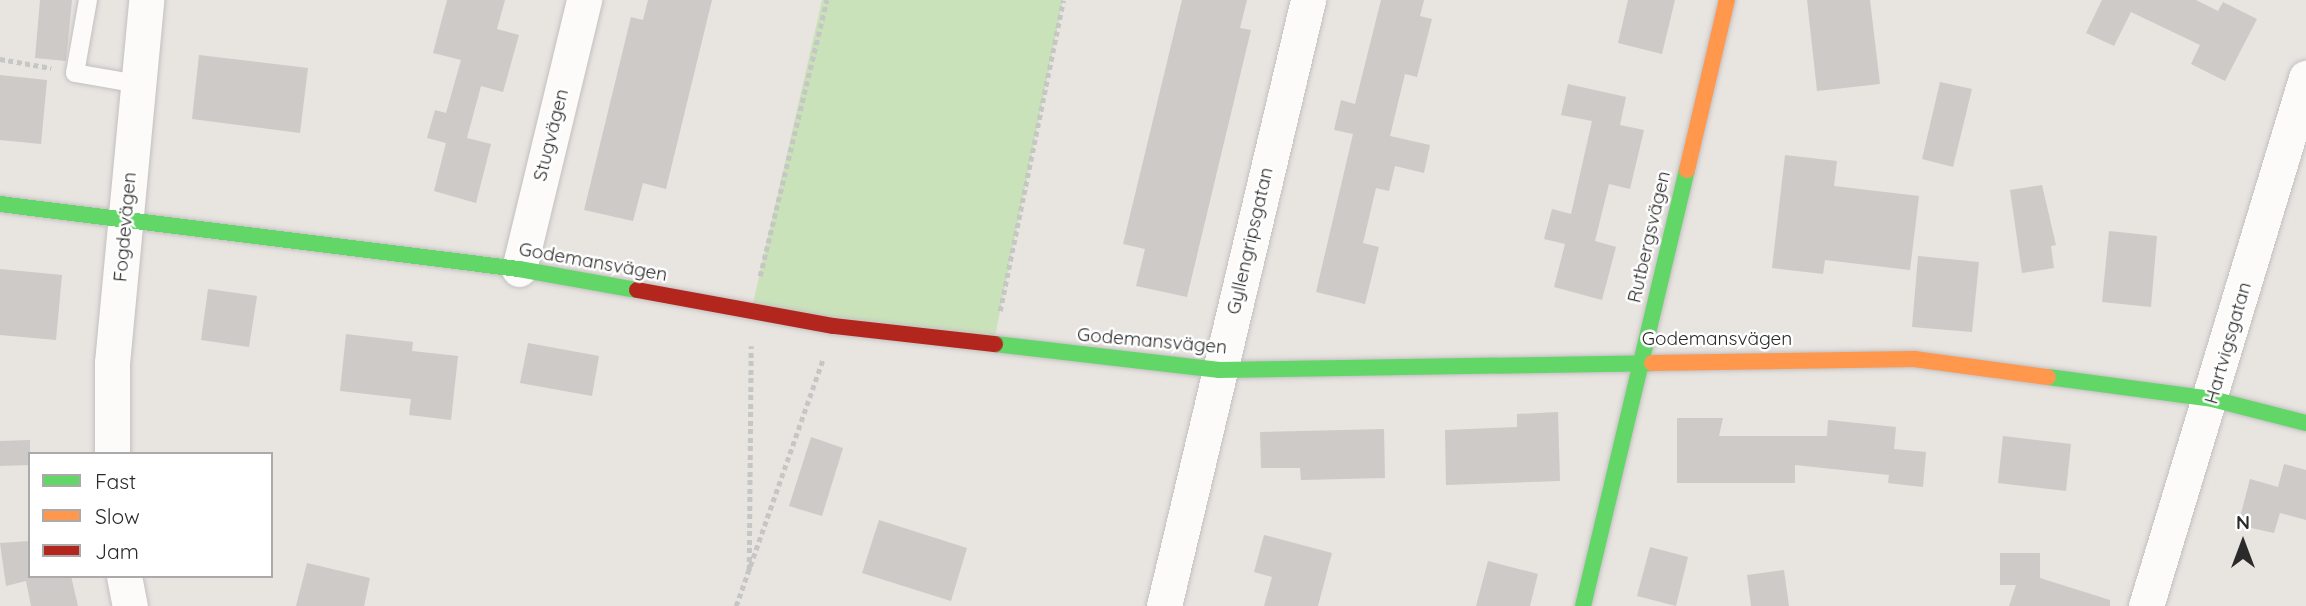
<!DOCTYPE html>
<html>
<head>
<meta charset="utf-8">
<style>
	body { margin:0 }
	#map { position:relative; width:2306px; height:606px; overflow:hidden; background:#e8e4e0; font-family:Quicksand,sans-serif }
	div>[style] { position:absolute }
	.green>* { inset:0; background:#cae2ba }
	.building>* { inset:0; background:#cdcac7 }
	.path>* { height:4.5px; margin-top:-2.25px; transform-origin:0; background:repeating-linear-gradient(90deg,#c6c6c5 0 5px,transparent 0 8.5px) }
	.roads { filter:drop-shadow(0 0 2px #c2c0c1) drop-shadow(0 0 2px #c2c0c1) }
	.lane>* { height:18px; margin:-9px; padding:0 9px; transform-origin:9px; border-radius:9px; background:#fcfbfa }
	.street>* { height:35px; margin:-17.5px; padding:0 17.5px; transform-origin:17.5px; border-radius:17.5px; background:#fcfbfa }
	.fast>* { height:16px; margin:-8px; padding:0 8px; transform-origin:8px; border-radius:8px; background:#63d668 }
	.slow>* { height:16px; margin:-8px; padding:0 8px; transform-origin:8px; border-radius:8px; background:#ff974d }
	.jam>* { height:16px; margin:-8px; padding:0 8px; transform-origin:8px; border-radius:8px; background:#b3261e }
	span { translate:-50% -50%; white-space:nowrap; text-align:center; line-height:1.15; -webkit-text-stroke:5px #fff; paint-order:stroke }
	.street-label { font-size:19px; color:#2a2a2a }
	.legend { position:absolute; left:28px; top:452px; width:245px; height:126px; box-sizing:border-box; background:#fff; border:2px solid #aaa; margin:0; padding:9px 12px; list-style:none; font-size:21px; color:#2a2a2a }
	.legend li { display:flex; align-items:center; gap:14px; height:35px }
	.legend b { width:35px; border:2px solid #aaa }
	.north { position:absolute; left:2208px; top:508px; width:70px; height:70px; -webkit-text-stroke:5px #fff; paint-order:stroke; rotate:0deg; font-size:19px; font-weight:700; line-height:28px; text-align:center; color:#2a2a2a }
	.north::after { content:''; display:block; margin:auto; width:24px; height:32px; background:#2a2a2a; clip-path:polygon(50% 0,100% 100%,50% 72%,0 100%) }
</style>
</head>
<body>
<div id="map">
	<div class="green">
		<div style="clip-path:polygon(822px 0,1063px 0,993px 346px,751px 312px)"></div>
	</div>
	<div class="building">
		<div style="clip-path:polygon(40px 0,72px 0,66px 61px,35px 58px)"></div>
		<div style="clip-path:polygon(447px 0,505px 0,497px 29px,519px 35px,503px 92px,481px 86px,467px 138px,491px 144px,476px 203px,434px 191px,446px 143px,427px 138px,435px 110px,446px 113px,461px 60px,433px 53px)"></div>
		<div style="clip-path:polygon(648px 0,712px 0,666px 189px,643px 183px,633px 221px,584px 210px,631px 17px,643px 20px)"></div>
		<div style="clip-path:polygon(1182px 0,1247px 0,1240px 28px,1251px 30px,1187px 297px,1136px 286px,1145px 249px,1123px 244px)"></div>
		<div style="clip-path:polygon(1381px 0,1424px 0,1420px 16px,1432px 19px,1417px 77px,1405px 74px,1390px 136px,1430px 145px,1424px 173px,1395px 166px,1389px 191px,1376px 188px,1363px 243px,1379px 247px,1365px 304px,1316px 292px,1353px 134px,1334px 130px,1341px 100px,1355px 104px)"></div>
		<div style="clip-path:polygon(1628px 0,1675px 0,1662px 54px,1618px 43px)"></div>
		<div style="clip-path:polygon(1807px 0,1870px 0,1880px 84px,1817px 91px)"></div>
		<div style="clip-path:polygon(2102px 0,2196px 0,2218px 11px,2223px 2px,2257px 19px,2225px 81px,2191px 64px,2200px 45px,2131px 12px,2114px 46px,2086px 33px)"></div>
		<div style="clip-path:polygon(199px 55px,308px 68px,300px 133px,192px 119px)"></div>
		<div style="clip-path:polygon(0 75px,47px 80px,41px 144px,0 140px)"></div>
		<div style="clip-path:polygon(1940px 82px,1972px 89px,1953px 167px,1922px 159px)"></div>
		<div style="clip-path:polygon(1568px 84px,1626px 97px,1620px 125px,1644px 130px,1630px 189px,1609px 184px,1595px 241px,1616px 247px,1602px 300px,1554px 287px,1565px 244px,1544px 239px,1552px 209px,1571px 214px,1592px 121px,1561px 115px)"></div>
		<div style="clip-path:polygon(1785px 155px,1837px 161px,1834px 186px,1919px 196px,1910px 270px,1825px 260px,1823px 274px,1772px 268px)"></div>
		<div style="clip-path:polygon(2042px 185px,2056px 245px,2051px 246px,2054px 268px,2022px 273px,2010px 190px)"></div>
		<div style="clip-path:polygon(2109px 231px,2157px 236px,2151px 307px,2102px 302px)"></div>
		<div style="clip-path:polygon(1918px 256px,1979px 262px,1972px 332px,1912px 327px)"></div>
		<div style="clip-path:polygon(0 269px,62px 275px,56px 340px,0 335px)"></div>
		<div style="clip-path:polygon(208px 289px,257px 296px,249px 347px,201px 340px)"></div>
		<div style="clip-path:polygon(346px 334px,413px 342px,412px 351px,458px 356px,451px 420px,409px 415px,411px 399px,340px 391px)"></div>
		<div style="clip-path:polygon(528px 343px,599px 356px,592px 396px,520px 383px)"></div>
		<div style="clip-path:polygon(1558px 412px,1560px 481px,1446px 485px,1445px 430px,1517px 427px,1517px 414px)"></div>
		<div style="clip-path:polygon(1677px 418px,1723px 418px,1719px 436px,1827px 436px,1828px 420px,1896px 427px,1894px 449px,1926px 452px,1923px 487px,1888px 483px,1889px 475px,1795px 465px,1795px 483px,1677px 483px)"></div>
		<div style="clip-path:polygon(1384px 429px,1385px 478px,1301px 480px,1300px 468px,1261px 468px,1260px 432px)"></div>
		<div style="clip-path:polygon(2003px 436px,2071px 444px,2066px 491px,1998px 483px)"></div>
		<div style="clip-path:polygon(811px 437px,843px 448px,822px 516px,789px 506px)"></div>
		<div style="clip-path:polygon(30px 440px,30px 465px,0 466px,0 441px)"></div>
		<div style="clip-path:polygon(2284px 464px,2306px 470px,2306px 520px,2280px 513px,2274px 533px,2238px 525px,2250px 479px,2278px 487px)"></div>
		<div style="clip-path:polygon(879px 520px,967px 548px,951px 601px,862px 573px)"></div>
		<div style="clip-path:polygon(1264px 535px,1332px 553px,1318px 606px,1264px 606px,1272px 577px,1254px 572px)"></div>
		<div style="clip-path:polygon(30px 541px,30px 576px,71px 576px,78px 606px,31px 606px,26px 581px,6px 586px,0 543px)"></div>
		<div style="clip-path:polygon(1650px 547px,1688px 557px,1676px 606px,1637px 596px)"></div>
		<div style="clip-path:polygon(2000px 553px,2040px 553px,2040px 578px,2110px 600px,2110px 606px,2009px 606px,2016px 585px,2000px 585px)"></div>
		<div style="clip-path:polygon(1488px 561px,1538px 574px,1530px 606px,1476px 606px)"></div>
		<div style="clip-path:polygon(307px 563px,370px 578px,364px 606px,296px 606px)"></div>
		<div style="clip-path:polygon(1784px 570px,1789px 606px,1751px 606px,1747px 575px)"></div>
	</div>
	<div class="path">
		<div style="left:0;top:59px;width:52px;rotate:10deg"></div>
		<div style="left:760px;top:276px;width:284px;rotate:-76.4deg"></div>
		<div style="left:1000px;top:311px;width:317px;rotate:-78.5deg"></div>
		<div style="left:749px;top:570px;width:224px;rotate:-89.5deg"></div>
		<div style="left:736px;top:606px;width:262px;rotate:-70.6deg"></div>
	</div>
	<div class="roads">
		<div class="lane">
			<div style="left:88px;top:0;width:74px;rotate:100.1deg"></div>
			<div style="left:75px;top:73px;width:64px;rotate:9.9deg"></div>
		</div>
		<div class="street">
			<div style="left:519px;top:269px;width:277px;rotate:-76.4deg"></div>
			<div style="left:112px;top:454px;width:91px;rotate:-90deg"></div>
			<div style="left:112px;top:363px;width:365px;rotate:-84.6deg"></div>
			<div style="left:124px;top:576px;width:31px;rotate:79deg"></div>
			<div style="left:1164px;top:606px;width:623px;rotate:-76.63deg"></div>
			<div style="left:2146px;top:606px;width:552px;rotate:-73.14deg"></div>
		</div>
		<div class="fast">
			<div style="left:0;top:204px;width:523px;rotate:7.14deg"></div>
			<div style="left:519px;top:269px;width:120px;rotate:10.1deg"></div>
			<div style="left:995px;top:344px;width:226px;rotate:6.6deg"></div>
			<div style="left:1219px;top:370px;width:433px;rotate:-0.9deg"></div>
			<div style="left:2048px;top:377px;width:165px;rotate:7.6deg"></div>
			<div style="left:2212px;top:399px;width:97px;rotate:14.3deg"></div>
			<div style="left:1583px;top:606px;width:448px;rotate:-76.6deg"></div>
		</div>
		<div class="slow">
			<div style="left:1687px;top:170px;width:175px;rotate:-76.8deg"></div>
			<div style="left:1652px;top:363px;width:262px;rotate:-0.9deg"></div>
			<div style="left:1914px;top:359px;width:135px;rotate:7.7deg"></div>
		</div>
		<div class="jam">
			<div style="left:637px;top:290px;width:200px;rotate:10.4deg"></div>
			<div style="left:834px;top:326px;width:162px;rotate:6.4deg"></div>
		</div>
	</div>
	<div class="street-label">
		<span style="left:551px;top:135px;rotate:-76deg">Stugvägen</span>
		<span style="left:125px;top:227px;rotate:-85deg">Fogdevägen</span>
		<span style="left:1649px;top:237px;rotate:-77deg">Rutbergsvägen</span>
		<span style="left:1250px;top:241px;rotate:-77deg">Gyllengripsgatan</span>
		<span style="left:593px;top:262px;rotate:10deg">Godemansvägen</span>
		<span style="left:1717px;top:339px">Godemansvägen</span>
		<span style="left:1152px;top:341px;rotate:5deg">Godemansvägen</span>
		<span style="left:2228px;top:343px;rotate:-74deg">Hartvigsgatan</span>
	</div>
	<ul class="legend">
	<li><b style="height:9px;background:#63d668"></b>Fast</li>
	<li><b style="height:9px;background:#ff974d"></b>Slow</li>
	<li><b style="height:9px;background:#b3261e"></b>Jam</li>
	</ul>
	<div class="north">N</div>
</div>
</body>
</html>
